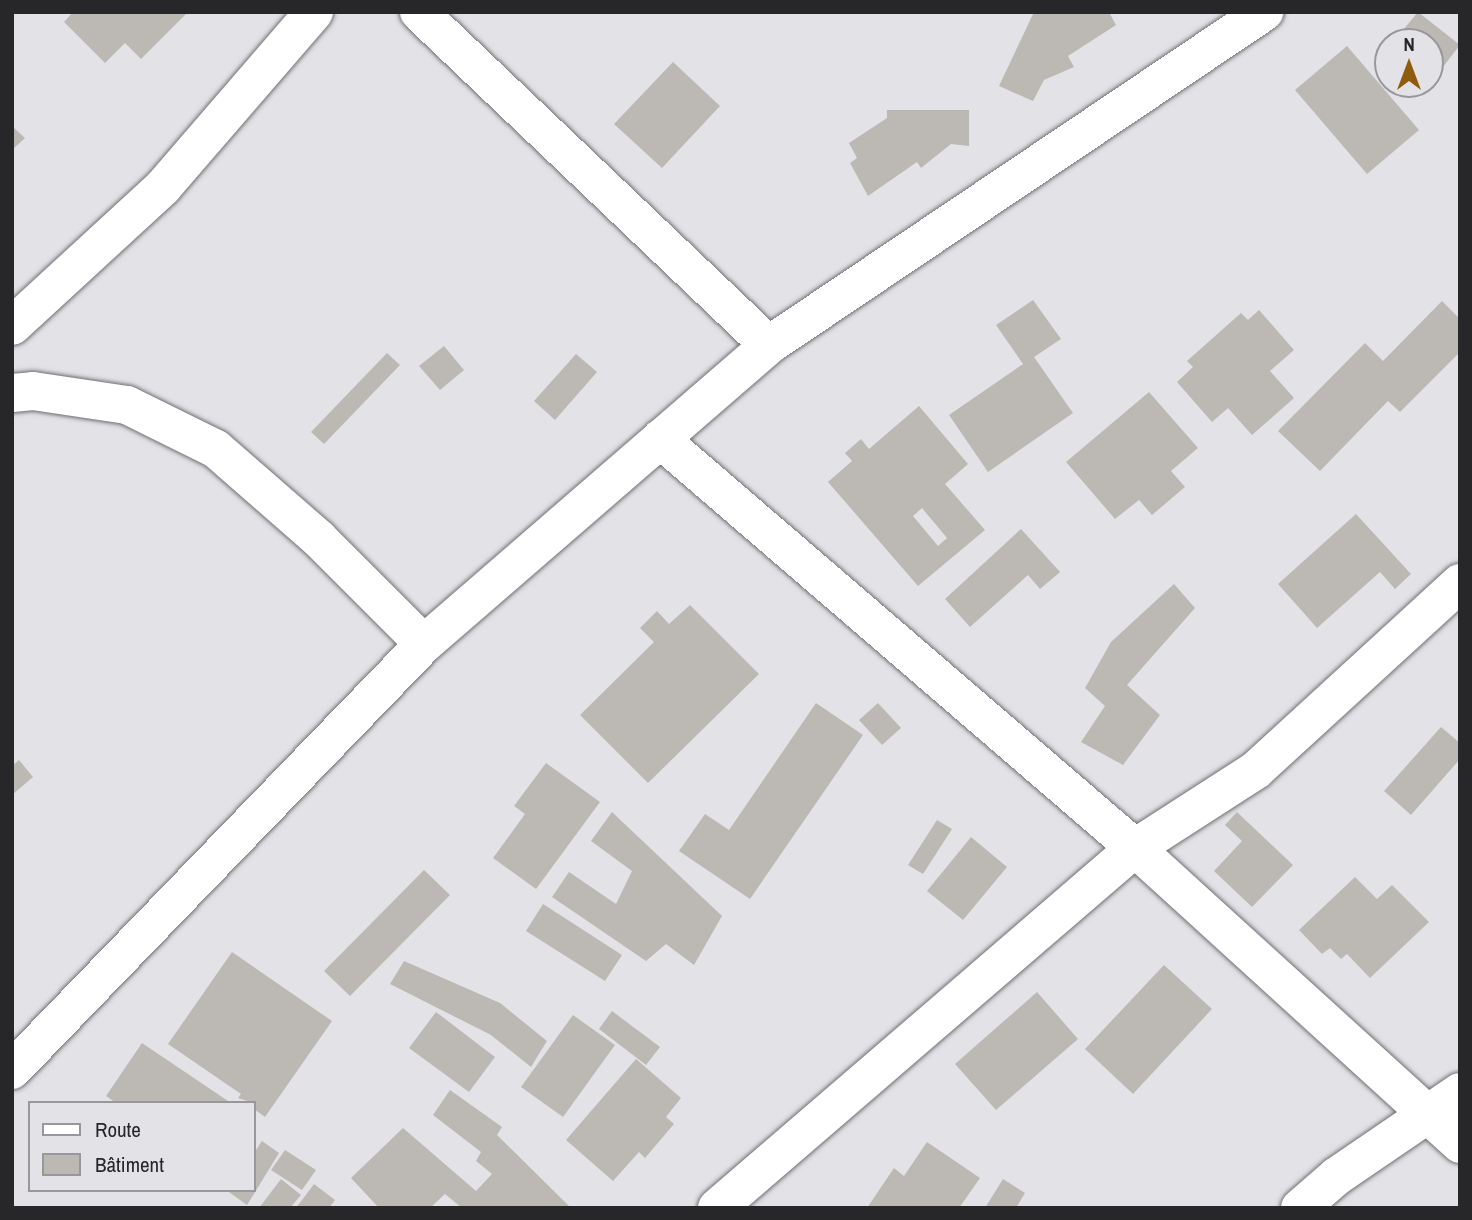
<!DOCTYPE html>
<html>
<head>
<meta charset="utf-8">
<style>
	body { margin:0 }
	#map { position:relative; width:1472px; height:1220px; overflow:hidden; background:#e3e2e7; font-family:"Archivo Narrow",sans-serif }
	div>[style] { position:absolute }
	.building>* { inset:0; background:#bcb9b5 }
	.roads { filter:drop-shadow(0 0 2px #707074) drop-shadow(0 0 2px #707074) }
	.minor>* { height:38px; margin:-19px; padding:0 19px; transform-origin:19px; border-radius:19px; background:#fff }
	span { translate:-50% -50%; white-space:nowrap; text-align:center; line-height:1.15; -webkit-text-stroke:5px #e3e2e7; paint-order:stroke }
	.frame { position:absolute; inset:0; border:14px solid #272729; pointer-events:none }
	.legend { position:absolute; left:28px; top:1101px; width:228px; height:91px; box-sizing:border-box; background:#e3e2e7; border:2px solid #98979b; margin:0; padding:9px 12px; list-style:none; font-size:21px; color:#272729 }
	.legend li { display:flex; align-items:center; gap:14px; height:35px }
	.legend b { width:35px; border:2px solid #98979b }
	.north { position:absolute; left:1374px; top:28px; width:70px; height:70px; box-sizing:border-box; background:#e3e2e7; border:2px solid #98979b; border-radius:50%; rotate:0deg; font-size:19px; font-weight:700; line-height:28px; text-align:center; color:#272729 }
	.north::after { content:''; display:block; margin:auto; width:24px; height:32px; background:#8f5b0c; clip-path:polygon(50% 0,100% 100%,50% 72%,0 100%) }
</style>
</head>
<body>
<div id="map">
	<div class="building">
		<div style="clip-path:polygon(73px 12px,188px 12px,141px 59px,125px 43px,105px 63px,64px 22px)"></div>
		<div style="clip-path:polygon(1034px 12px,1109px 12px,1116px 25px,1068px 56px,1074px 67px,1044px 80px,1033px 101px,999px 86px)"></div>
		<div style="clip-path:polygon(1418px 12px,1460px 45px,1436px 76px,1430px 72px,1430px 42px,1393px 42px)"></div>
		<div style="clip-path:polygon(1347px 46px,1419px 130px,1367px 174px,1295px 90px)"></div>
		<div style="clip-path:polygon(673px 62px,720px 106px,662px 168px,614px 124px)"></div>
		<div style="clip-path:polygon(887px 110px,969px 110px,969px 146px,951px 144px,921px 168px,917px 162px,868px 196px,850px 163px,857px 158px,849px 143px,887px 118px)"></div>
		<div style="clip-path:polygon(12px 126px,25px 138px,12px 150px)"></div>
		<div style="clip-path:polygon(1033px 300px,1061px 339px,1034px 357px,1073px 413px,988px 472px,949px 415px,1023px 364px,996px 325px)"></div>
		<div style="clip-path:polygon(1442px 301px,1460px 319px,1460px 352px,1400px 412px,1388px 401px,1320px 471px,1278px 431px,1365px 343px,1383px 361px)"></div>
		<div style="clip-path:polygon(1259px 310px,1294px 350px,1270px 371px,1294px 398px,1252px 435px,1228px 408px,1212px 422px,1177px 382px,1193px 367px,1187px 361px,1241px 313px,1248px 320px)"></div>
		<div style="clip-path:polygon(444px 346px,464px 370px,440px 390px,419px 366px)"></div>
		<div style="clip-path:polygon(387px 353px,400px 365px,324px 444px,311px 432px)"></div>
		<div style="clip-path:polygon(576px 354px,597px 372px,555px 420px,534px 401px)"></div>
		<div style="clip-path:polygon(1149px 392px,1198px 448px,1171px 471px,1185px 487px,1152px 515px,1139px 500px,1115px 519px,1066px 462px)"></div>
		<div style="clip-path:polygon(evenodd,919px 406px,968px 464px,945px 484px,985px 530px,918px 586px,828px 482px,852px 461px,845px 453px,861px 439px,869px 449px,919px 406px,922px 508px,947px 538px,938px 546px,913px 516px,922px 508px)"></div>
		<div style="clip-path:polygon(1356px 514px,1411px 574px,1395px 589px,1380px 572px,1317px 628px,1278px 584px)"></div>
		<div style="clip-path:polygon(1021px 529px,1060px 572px,1040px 589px,1028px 575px,970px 627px,945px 599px)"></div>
		<div style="clip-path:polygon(1174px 584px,1195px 608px,1127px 685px,1160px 715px,1123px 765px,1081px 742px,1105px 706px,1085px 688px,1111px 642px)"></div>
		<div style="clip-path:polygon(690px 605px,759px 674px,648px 783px,580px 715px,654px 642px,640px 628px,657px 611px,669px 624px)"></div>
		<div style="clip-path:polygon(816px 703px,863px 735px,750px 899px,679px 851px,705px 814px,729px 830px)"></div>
		<div style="clip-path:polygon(878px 703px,901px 728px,882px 745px,859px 720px)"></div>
		<div style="clip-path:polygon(1441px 727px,1460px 743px,1460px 759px,1411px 815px,1384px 791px)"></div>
		<div style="clip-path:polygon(19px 760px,33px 777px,12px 795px,12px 766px)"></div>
		<div style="clip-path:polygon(546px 763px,600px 802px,536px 889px,493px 858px,525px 814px,514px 806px)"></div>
		<div style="clip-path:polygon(612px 812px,722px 916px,694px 965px,666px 944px,646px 961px,552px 897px,569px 872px,616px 904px,632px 871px,591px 841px)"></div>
		<div style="clip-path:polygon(1237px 812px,1293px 865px,1252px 907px,1214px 871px,1242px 841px,1225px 825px)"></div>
		<div style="clip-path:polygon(937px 820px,952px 829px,923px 874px,908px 865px)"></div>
		<div style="clip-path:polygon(971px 837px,1007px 867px,963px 920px,927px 891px)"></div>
		<div style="clip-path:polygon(424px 870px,450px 895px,350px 996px,324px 971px)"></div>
		<div style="clip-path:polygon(1355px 877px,1377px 899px,1392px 885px,1429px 922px,1370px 978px,1347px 954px,1341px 959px,1330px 948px,1322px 954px,1299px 930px)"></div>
		<div style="clip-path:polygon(543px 904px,622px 955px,605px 981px,526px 931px)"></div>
		<div style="clip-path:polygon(232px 952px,332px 1021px,265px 1117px,254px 1109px,254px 1103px,238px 1098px,241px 1094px,168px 1044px)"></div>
		<div style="clip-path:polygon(404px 961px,500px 1003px,547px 1041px,531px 1067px,491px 1035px,390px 984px)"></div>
		<div style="clip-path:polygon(1164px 965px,1212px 1009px,1133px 1094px,1085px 1049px)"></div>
		<div style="clip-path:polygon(1037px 992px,1078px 1039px,996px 1110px,955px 1064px)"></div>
		<div style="clip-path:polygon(612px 1011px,660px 1047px,646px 1065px,599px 1029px)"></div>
		<div style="clip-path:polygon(436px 1012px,495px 1057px,469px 1092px,409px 1048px)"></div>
		<div style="clip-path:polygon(573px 1015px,615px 1045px,563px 1117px,521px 1087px)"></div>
		<div style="clip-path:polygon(142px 1043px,231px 1103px,116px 1103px,106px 1096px)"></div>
		<div style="clip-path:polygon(636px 1059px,681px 1098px,666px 1117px,674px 1124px,645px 1158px,639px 1152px,613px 1181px,566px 1140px)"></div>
		<div style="clip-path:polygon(450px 1090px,502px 1127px,497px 1135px,571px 1208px,462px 1208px,445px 1194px,430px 1208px,379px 1208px,351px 1178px,403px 1128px,476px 1191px,492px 1174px,476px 1161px,481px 1152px,433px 1115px)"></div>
		<div style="clip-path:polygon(262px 1141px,279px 1153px,247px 1205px,226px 1190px,254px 1190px,254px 1153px)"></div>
		<div style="clip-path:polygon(927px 1142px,980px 1178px,959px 1208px,867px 1208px,894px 1168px,904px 1176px)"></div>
		<div style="clip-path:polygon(285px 1150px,316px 1170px,302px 1190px,271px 1170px)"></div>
		<div style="clip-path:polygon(281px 1179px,301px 1195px,290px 1208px,259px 1208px)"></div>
		<div style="clip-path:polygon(1003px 1179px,1025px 1193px,1016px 1208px,985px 1208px)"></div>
		<div style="clip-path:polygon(314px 1184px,335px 1200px,329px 1208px,296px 1208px)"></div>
	</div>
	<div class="roads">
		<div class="minor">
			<div style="left:419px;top:12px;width:483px;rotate:43.6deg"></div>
			<div style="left:12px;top:326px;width:205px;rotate:-42.6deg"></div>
			<div style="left:163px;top:187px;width:231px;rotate:-49.2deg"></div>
			<div style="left:12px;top:393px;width:21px;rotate:-5deg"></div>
			<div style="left:33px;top:391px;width:95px;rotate:8.5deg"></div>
			<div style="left:127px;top:405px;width:99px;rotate:26.3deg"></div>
			<div style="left:216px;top:449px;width:137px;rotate:41.1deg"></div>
			<div style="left:319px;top:539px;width:148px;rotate:45deg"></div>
			<div style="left:660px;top:439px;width:627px;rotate:40.73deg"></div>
			<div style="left:1135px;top:848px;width:440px;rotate:42.3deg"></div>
			<div style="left:12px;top:1070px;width:593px;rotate:-45.96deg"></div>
			<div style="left:424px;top:644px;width:457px;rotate:-40.9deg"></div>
			<div style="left:769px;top:345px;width:597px;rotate:-33.93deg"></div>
			<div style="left:717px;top:1208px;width:552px;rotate:-40.74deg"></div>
			<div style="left:1135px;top:848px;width:144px;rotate:-32.8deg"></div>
			<div style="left:1256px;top:770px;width:277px;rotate:-42.5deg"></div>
			<div style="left:1300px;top:1208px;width:49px;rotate:-40.9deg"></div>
			<div style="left:1337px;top:1176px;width:149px;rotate:-34.3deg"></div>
		</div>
	</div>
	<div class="frame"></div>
	<ul class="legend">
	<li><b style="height:9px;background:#fff"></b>Route</li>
	<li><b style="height:19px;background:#bcb9b5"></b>Bâtiment</li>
	</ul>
	<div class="north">N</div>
</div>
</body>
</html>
